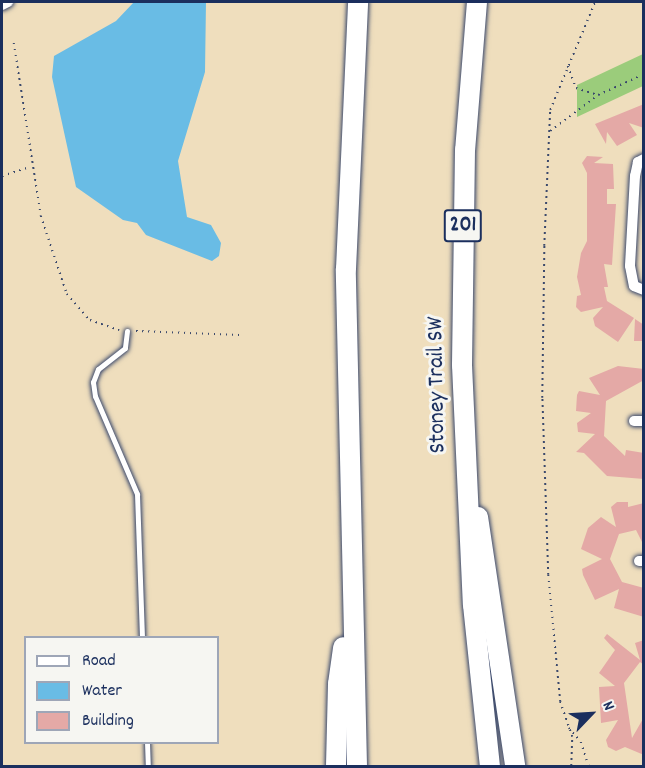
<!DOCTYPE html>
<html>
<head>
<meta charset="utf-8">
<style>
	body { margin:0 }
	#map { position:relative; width:645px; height:768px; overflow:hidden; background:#efdebd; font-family:Dekko,sans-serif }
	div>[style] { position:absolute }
	.green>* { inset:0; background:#9bcc7b }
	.water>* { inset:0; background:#69bce5 }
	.building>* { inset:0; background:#e4a9a6 }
	.path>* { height:1.5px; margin-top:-0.75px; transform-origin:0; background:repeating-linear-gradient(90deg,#3b496c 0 1.5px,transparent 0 6px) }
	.roads { filter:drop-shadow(0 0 2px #3b496c) drop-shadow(0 0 2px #3b496c) }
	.service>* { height:5px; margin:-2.5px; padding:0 2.5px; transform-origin:2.5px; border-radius:2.5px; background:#fff }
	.minor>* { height:10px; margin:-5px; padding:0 5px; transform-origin:5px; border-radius:5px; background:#fff }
	.motorway>* { height:20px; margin:-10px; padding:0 10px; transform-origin:10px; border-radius:10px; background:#fff }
	span { translate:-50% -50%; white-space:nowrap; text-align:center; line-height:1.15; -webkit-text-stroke:6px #f6f6f2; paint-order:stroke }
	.shield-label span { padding:2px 4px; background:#f6f6f2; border:2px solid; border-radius:4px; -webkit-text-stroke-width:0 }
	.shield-label { font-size:22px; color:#1b2f5e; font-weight:700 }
	.street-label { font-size:24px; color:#1b2f5e }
	.frame { position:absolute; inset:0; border:3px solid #1b2f5e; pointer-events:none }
	.legend { position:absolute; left:24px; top:636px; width:195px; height:108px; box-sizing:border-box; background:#f6f6f2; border:2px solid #9ea6b7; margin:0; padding:8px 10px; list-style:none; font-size:18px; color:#1b2f5e }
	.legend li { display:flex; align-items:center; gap:12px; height:30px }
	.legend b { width:30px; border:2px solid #9ea6b7 }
	.north { position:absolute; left:561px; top:684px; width:60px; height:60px; -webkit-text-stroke:4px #f6f6f2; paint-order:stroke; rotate:65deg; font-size:16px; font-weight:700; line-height:24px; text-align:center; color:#1b2f5e }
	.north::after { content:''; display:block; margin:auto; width:21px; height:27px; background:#1b2f5e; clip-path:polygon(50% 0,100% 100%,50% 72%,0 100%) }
</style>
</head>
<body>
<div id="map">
	<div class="green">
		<div style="clip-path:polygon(643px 54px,643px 86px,577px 117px,577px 85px)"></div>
	</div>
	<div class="water">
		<div style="clip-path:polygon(134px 2px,206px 2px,205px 72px,178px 161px,187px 217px,211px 225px,221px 243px,219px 256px,212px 261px,146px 235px,137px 223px,123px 220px,76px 187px,52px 77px,54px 56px,116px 21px)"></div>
	</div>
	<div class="building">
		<div style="clip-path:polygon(644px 104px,644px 128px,629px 123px,637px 135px,617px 146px,607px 132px,606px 144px,595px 124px)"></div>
		<div style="clip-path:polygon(587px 156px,603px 157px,594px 163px,613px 164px,614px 189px,607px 189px,607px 204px,616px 204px,612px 265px,604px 264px,608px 287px,604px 287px,607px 301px,634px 318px,618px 342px,595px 326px,593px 318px,603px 307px,581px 312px,576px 307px,577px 296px,581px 295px,577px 277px,581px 253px,587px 241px,587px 173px,582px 163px)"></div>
		<div style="clip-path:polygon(635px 319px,644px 325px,642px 341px,634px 341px)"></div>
		<div style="clip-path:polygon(618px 366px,644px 369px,644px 380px,606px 401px,604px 436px,625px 456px,626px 450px,644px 453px,644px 479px,607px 476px,584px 453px,576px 452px,595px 434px,578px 432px,577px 423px,591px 413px,576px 411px,577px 395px,579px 391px,600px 395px,589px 378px)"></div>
		<div style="clip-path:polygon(617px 502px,628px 502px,628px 507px,644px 503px,644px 546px,636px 530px,619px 534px,610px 559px,622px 582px,644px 588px,644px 617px,614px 608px,619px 589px,595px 600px,583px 575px,582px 569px,602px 559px,581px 549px,588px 528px,601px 517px,616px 527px,611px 507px)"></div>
		<div style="clip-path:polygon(607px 634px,640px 660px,635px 643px,644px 640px,644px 665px,640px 662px,624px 683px,632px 738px,644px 717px,644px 755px,625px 747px,616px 751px,608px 747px,606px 740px,618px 720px,601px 723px,599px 687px,615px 686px,599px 673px,615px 650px,604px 638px)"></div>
	</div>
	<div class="path">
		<div style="left:14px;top:43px;width:175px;rotate:81.1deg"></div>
		<div style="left:41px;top:216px;width:82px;rotate:71.6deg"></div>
		<div style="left:67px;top:294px;width:35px;rotate:49deg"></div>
		<div style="left:90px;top:320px;width:31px;rotate:19deg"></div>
		<div style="left:568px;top:66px;width:23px;rotate:70deg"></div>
		<div style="left:576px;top:88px;width:22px;rotate:18deg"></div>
		<div style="left:550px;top:131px;width:60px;rotate:-36.9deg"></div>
		<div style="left:598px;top:95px;width:51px;rotate:-24.5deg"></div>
		<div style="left:2px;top:176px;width:29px;rotate:-18deg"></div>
		<div style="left:136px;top:331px;width:104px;rotate:2.2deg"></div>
		<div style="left:569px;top:728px;width:18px;rotate:49deg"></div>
		<div style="left:581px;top:742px;width:25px;rotate:72deg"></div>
		<div style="left:571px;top:766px;width:29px;rotate:-88deg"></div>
		<div style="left:572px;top:737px;width:37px;rotate:-109deg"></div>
		<div style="left:560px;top:702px;width:128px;rotate:-95.4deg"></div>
		<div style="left:548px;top:575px;width:177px;rotate:-91.9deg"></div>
		<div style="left:542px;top:398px;width:152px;rotate:-89.2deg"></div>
		<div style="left:544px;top:246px;width:136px;rotate:-87.5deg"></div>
		<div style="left:550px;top:110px;width:117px;rotate:-67.4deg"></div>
	</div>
	<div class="roads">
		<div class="service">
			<div style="left:127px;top:331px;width:17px;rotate:97deg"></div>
			<div style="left:125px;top:348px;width:34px;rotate:142deg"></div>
			<div style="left:98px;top:369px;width:14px;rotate:111deg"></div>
			<div style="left:93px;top:382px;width:14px;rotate:82deg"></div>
			<div style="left:95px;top:396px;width:107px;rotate:66.8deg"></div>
			<div style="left:137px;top:494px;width:144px;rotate:88deg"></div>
			<div style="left:147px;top:742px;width:24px;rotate:88deg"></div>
		</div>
		<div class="minor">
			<div style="left:2px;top:5px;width:7px;rotate:-27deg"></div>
			<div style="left:644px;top:159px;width:7px;rotate:153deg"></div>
			<div style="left:638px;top:162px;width:14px;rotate:102deg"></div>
			<div style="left:635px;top:176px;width:90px;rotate:93.2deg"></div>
			<div style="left:630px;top:266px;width:20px;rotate:79deg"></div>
			<div style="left:634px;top:286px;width:11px;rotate:22deg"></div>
			<div style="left:634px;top:421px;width:10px"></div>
			<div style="left:639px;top:561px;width:5px"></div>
		</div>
		<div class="motorway">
			<div style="left:477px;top:2px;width:148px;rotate:94.6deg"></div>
			<div style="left:465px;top:150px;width:215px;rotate:90.8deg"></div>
			<div style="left:462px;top:365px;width:240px;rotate:87.4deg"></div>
			<div style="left:473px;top:605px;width:162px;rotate:84deg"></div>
			<div style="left:478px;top:517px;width:252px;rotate:81.5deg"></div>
			<div style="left:336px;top:766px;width:82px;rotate:-88.6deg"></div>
			<div style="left:338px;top:684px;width:37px;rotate:-82deg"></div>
			<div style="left:357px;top:766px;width:497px;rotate:-91.3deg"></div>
			<div style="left:346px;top:269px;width:267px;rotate:-87.4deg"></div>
		</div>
	</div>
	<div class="shield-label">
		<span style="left:463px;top:226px">201</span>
	</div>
	<div class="street-label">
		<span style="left:438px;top:385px;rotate:-91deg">Stoney Trail SW</span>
	</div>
	<div class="frame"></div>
	<ul class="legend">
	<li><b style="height:8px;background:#fff"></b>Road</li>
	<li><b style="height:16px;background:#69bce5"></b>Water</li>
	<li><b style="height:16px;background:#e4a9a6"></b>Building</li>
	</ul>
	<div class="north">N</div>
</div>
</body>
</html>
